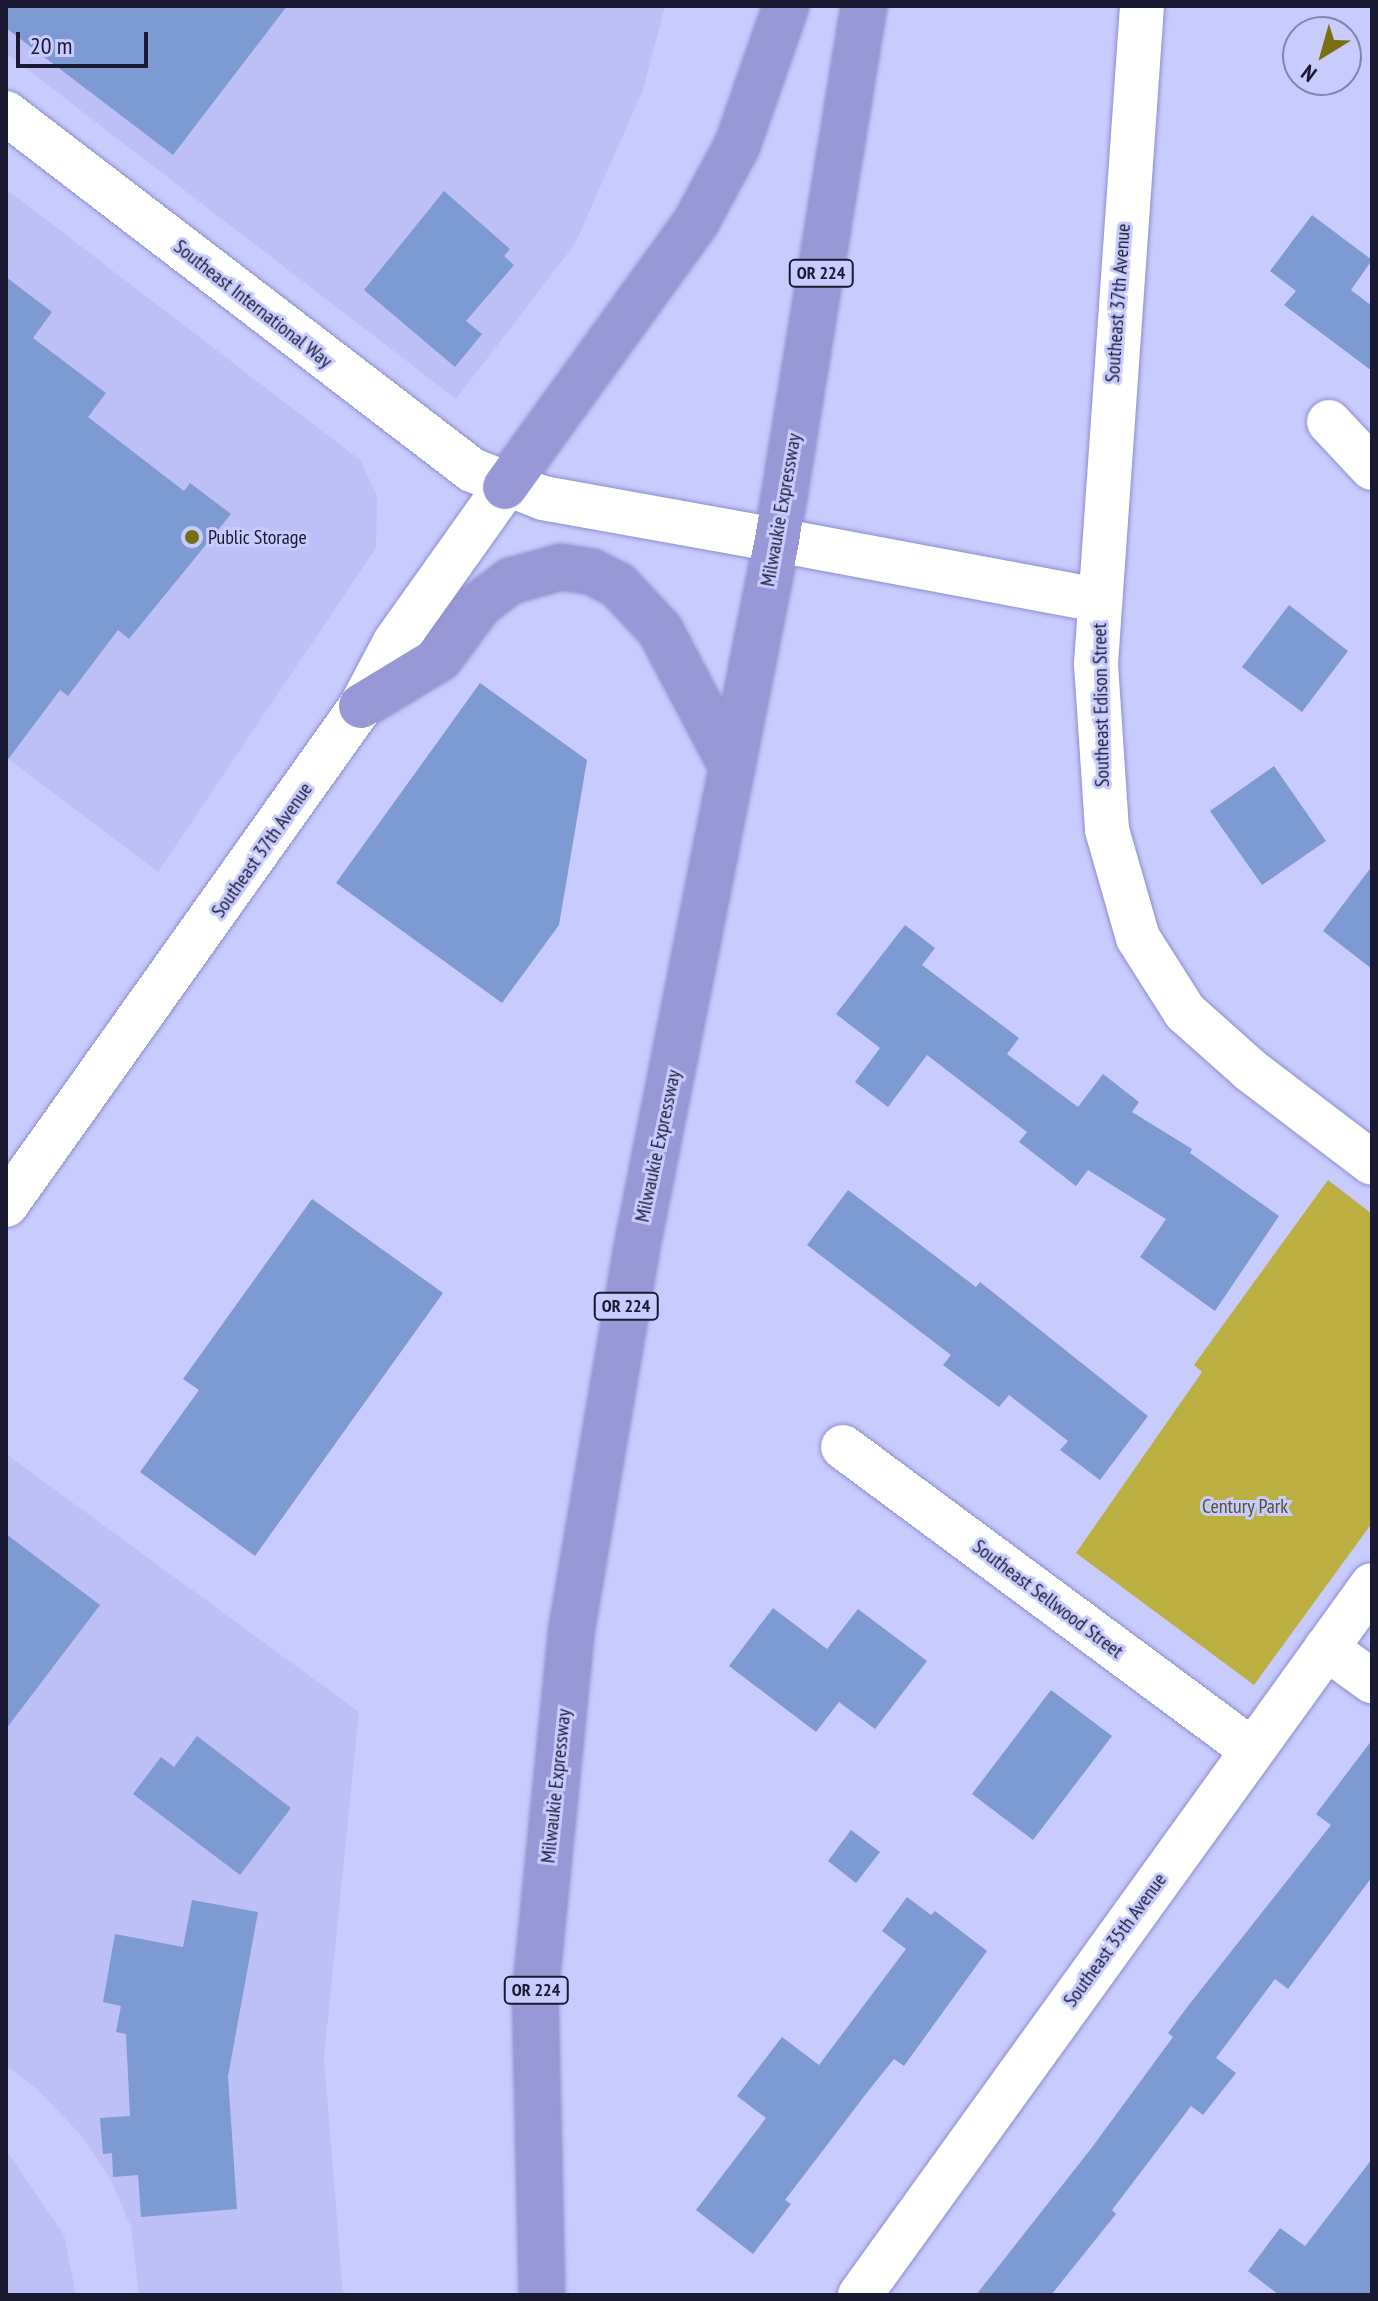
<!DOCTYPE html>
<html>
<head>
<meta charset="utf-8">
<style>
	body { margin:0 }
	#map { position:relative; width:1378px; height:2301px; overflow:hidden; background:#c8cbfe; font-family:"PT Sans Narrow",sans-serif }
	div>[style] { position:absolute }
	.built>* { inset:0; background:#bdbff7 }
	.green>* { inset:0; background:#bbaf41 }
	.building>* { inset:0; background:#7d9ad2 }
	.roads { filter:drop-shadow(0 0 2px #8d8ecb) drop-shadow(0 0 2px #8d8ecb) }
	.minor>* { height:44px; margin:-22px; padding:0 22px; transform-origin:22px; border-radius:22px; background:#fff }
	.tertiary>* { height:44px; margin:-22px; padding:0 22px; transform-origin:22px; border-radius:22px; background:#fff }
	.trunk>* { height:44px; margin:-22px; padding:0 22px; transform-origin:22px; border-radius:22px; background:#9898d6 }
	.dots>* { width:22px; height:22px; translate:-50% -50%; box-sizing:border-box; border:4px solid #c8cbfe; border-radius:50% }
	span { translate:-50% -50%; white-space:nowrap; text-align:center; line-height:1.15; -webkit-text-stroke:6px #c8cbfe; paint-order:stroke }
	.shield-label span { padding:2px 6px; background:#c8cbfe; border:2px solid; border-radius:6px; -webkit-text-stroke-width:0 }
	.shield-label { font-size:18px; color:#191931; font-weight:700 }
	.street-label { font-size:20px; color:#191931 }
	.poi-label { font-size:20px; color:#191931 }
	.left { translate:0 -50%; text-align:left }
	.park-label { font-size:20px; color:#575225 }
	.frame { position:absolute; inset:0; border:8px solid #191931; pointer-events:none }
	.north { position:absolute; left:1282px; top:16px; width:80px; height:80px; box-sizing:border-box; background:#c8cbfe; border:2px solid #8284ac; border-radius:50%; rotate:217deg; font-size:22px; font-weight:700; line-height:32px; text-align:center; color:#191931 }
	.north::after { content:''; display:block; margin:auto; width:28px; height:36px; background:#796f0e; clip-path:polygon(50% 0,100% 100%,50% 72%,0 100%) }
	.scale { position:absolute; left:16px; top:32px; width:132px; height:36px; box-sizing:border-box; border:4px solid #191931; border-top:0; padding-left:10px; font-size:24px; line-height:28px; white-space:nowrap; color:#191931; -webkit-text-stroke:6px #c8cbfe; paint-order:stroke }
</style>
</head>
<body>
<div id="map">
	<div class="built">
		<div style="clip-path:polygon(6px 6px,665px 6px,643px 90px,575px 244px,456px 399px,6px 53px)"></div>
		<div style="clip-path:polygon(6px 189px,360px 460px,377px 496px,376px 548px,158px 872px,6px 757px)"></div>
		<div style="clip-path:polygon(6px 1454px,359px 1712px,324px 2057px,343px 2295px,139px 2295px,131px 2227px,110px 2178px,81px 2135px,37px 2089px,6px 2066px)"></div>
		<div style="clip-path:polygon(6px 2150px,64px 2235px,76px 2295px,6px 2295px)"></div>
	</div>
	<div class="green">
		<div style="clip-path:polygon(1328px 1180px,1372px 1214px,1372px 1523px,1254px 1685px,1076px 1553px,1202px 1372px,1194px 1365px)"></div>
	</div>
	<div class="building">
		<div style="clip-path:polygon(6px 6px,287px 6px,173px 155px,6px 28px)"></div>
		<div style="clip-path:polygon(444px 191px,510px 249px,504px 256px,514px 265px,466px 321px,482px 334px,455px 367px,364px 290px)"></div>
		<div style="clip-path:polygon(1312px 215px,1372px 260px,1351px 290px,1372px 306px,1372px 371px,1284px 305px,1296px 291px,1270px 271px)"></div>
		<div style="clip-path:polygon(6px 277px,52px 312px,33px 338px,106px 393px,88px 417px,184px 491px,190px 483px,231px 514px,129px 639px,118px 630px,68px 696px,60px 690px,6px 762px)"></div>
		<div style="clip-path:polygon(1289px 605px,1348px 651px,1302px 712px,1242px 667px)"></div>
		<div style="clip-path:polygon(480px 683px,587px 760px,559px 925px,502px 1003px,336px 883px)"></div>
		<div style="clip-path:polygon(1274px 766px,1326px 841px,1262px 885px,1210px 811px)"></div>
		<div style="clip-path:polygon(1372px 866px,1372px 969px,1323px 931px)"></div>
		<div style="clip-path:polygon(905px 925px,935px 948px,922px 965px,1019px 1038px,1007px 1054px,1078px 1107px,1103px 1074px,1139px 1102px,1132px 1112px,1192px 1149px,1190px 1153px,1279px 1216px,1215px 1311px,1140px 1257px,1166px 1219px,1088px 1170px,1076px 1186px,1019px 1142px,1027px 1132px,927px 1055px,888px 1107px,855px 1082px,880px 1048px,836px 1014px)"></div>
		<div style="clip-path:polygon(848px 1190px,976px 1287px,980px 1282px,1148px 1416px,1100px 1480px,1060px 1450px,1068px 1441px,1009px 1395px,999px 1407px,943px 1365px,951px 1355px,807px 1245px)"></div>
		<div style="clip-path:polygon(312px 1199px,443px 1293px,255px 1556px,140px 1472px,199px 1390px,183px 1379px)"></div>
		<div style="clip-path:polygon(6px 1534px,100px 1605px,6px 1729px)"></div>
		<div style="clip-path:polygon(773px 1608px,827px 1649px,858px 1609px,927px 1661px,875px 1729px,839px 1702px,816px 1732px,729px 1666px)"></div>
		<div style="clip-path:polygon(1051px 1690px,1112px 1736px,1033px 1840px,972px 1794px)"></div>
		<div style="clip-path:polygon(197px 1736px,291px 1808px,240px 1875px,133px 1794px,161px 1757px,174px 1767px)"></div>
		<div style="clip-path:polygon(1372px 1740px,1372px 1877px,1288px 1989px,1275px 1979px,1216px 2058px,1236px 2073px,1203px 2115px,1191px 2106px,1112px 2210px,1116px 2214px,1051px 2295px,976px 2295px,1090px 2150px,1173px 2037px,1168px 2033px,1188px 2006px,1331px 1825px,1316px 1814px)"></div>
		<div style="clip-path:polygon(851px 1830px,880px 1852px,856px 1883px,828px 1861px)"></div>
		<div style="clip-path:polygon(907px 1897px,931px 1915px,935px 1911px,987px 1951px,904px 2066px,894px 2059px,869px 2090px,785px 2200px,791px 2204px,753px 2254px,696px 2210px,766px 2118px,737px 2096px,782px 2037px,819px 2065px,906px 1949px,882px 1931px)"></div>
		<div style="clip-path:polygon(192px 1900px,258px 1912px,228px 2076px,237px 2209px,141px 2217px,138px 2175px,113px 2177px,112px 2153px,103px 2154px,100px 2118px,130px 2116px,126px 2034px,116px 2032px,121px 2006px,103px 2002px,115px 1934px,183px 1947px)"></div>
		<div style="clip-path:polygon(1372px 2159px,1372px 2295px,1279px 2295px,1248px 2271px,1280px 2228px,1305px 2246px)"></div>
	</div>
	<div class="roads">
		<div class="minor">
			<div style="left:1142px;top:6px;width:660px;rotate:94deg"></div>
			<div style="left:1096px;top:664px;width:166px;rotate:86.2deg"></div>
			<div style="left:1107px;top:830px;width:112px;rotate:74deg"></div>
			<div style="left:1138px;top:938px;width:88px;rotate:57.6deg"></div>
			<div style="left:1185px;top:1012px;width:87px;rotate:41.7deg"></div>
			<div style="left:1250px;top:1070px;width:153px;rotate:37.3deg"></div>
			<div style="left:1329px;top:422px;width:63px;rotate:46.9deg"></div>
			<div style="left:777px;top:540px;width:328px;rotate:10.6deg"></div>
			<div style="left:843px;top:1447px;width:509px;rotate:36.53deg"></div>
			<div style="left:1326px;top:1648px;width:57px;rotate:35.7deg"></div>
			<div style="left:860px;top:2295px;width:875px;rotate:-54.2deg"></div>
		</div>
		<div class="tertiary">
			<div style="left:6px;top:113px;width:587px;rotate:37.46deg"></div>
			<div style="left:472px;top:470px;width:76px;rotate:21.5deg"></div>
			<div style="left:543px;top:498px;width:238px;rotate:10.2deg"></div>
			<div style="left:6px;top:1205px;width:612px;rotate:-54.57deg"></div>
			<div style="left:361px;top:706px;width:72px;rotate:-62deg"></div>
			<div style="left:395px;top:642px;width:190px;rotate:-54.6deg"></div>
		</div>
		<div class="trunk">
			<div style="left:505px;top:487px;width:327px;rotate:-54.2deg"></div>
			<div style="left:696px;top:222px;width:86px;rotate:-61.7deg"></div>
			<div style="left:737px;top:146px;width:148px;rotate:-70.7deg"></div>
			<div style="left:361px;top:706px;width:92px;rotate:-31.3deg"></div>
			<div style="left:440px;top:658px;width:67px;rotate:-53.5deg"></div>
			<div style="left:480px;top:604px;width:39px;rotate:-37deg"></div>
			<div style="left:511px;top:581px;width:52px;rotate:-15.6deg"></div>
			<div style="left:561px;top:567px;width:31px;rotate:9deg"></div>
			<div style="left:592px;top:572px;width:29px;rotate:27deg"></div>
			<div style="left:618px;top:585px;width:62px;rotate:47deg"></div>
			<div style="left:660px;top:630px;width:155px;rotate:62.3deg"></div>
			<div style="left:542px;top:2295px;width:299px;rotate:-91.3deg"></div>
			<div style="left:535px;top:1996px;width:365px;rotate:-84.3deg"></div>
			<div style="left:571px;top:1633px;width:387px;rotate:-80.3deg"></div>
			<div style="left:636px;top:1252px;width:726px;rotate:-78.8deg"></div>
			<div style="left:777px;top:540px;width:541px;rotate:-80.75deg"></div>
		</div>
	</div>
	<div class="dots">
		<div style="left:192px;top:537px;background:#796f0e"></div>
	</div>
	<div class="shield-label">
		<span style="left:821px;top:273px">OR 224</span>
		<span style="left:626px;top:1306px">OR 224</span>
		<span style="left:536px;top:1990px">OR 224</span>
	</div>
	<div class="street-label">
		<span style="left:1118px;top:303px;rotate:-86deg">Southeast 37th Avenue</span>
		<span style="left:253px;top:304px;rotate:38deg">Southeast International Way</span>
		<span style="left:781px;top:510px;rotate:-80deg">Milwaukie Expressway</span>
		<span style="left:1101px;top:705px;rotate:-91deg">Southeast Edison Street</span>
		<span style="left:262px;top:850px;rotate:-55deg">Southeast 37th Avenue</span>
		<span style="left:658px;top:1146px;rotate:-78deg">Milwaukie Expressway</span>
		<span style="left:1048px;top:1599px;rotate:37deg">Southeast Sellwood Street</span>
		<span style="left:556px;top:1786px;rotate:-84deg">Milwaukie Expressway</span>
		<span style="left:1115px;top:1940px;rotate:-54deg">Southeast 35th Avenue</span>
	</div>
	<div class="poi-label">
		<span class="left" style="left:208px;top:537px">Public Storage</span>
	</div>
	<div class="park-label">
		<span style="left:1245px;top:1506px">Century Park</span>
	</div>
	<div class="frame"></div>
	<div class="north">N</div>
	<div class="scale">20 m</div>
</div>
</body>
</html>
